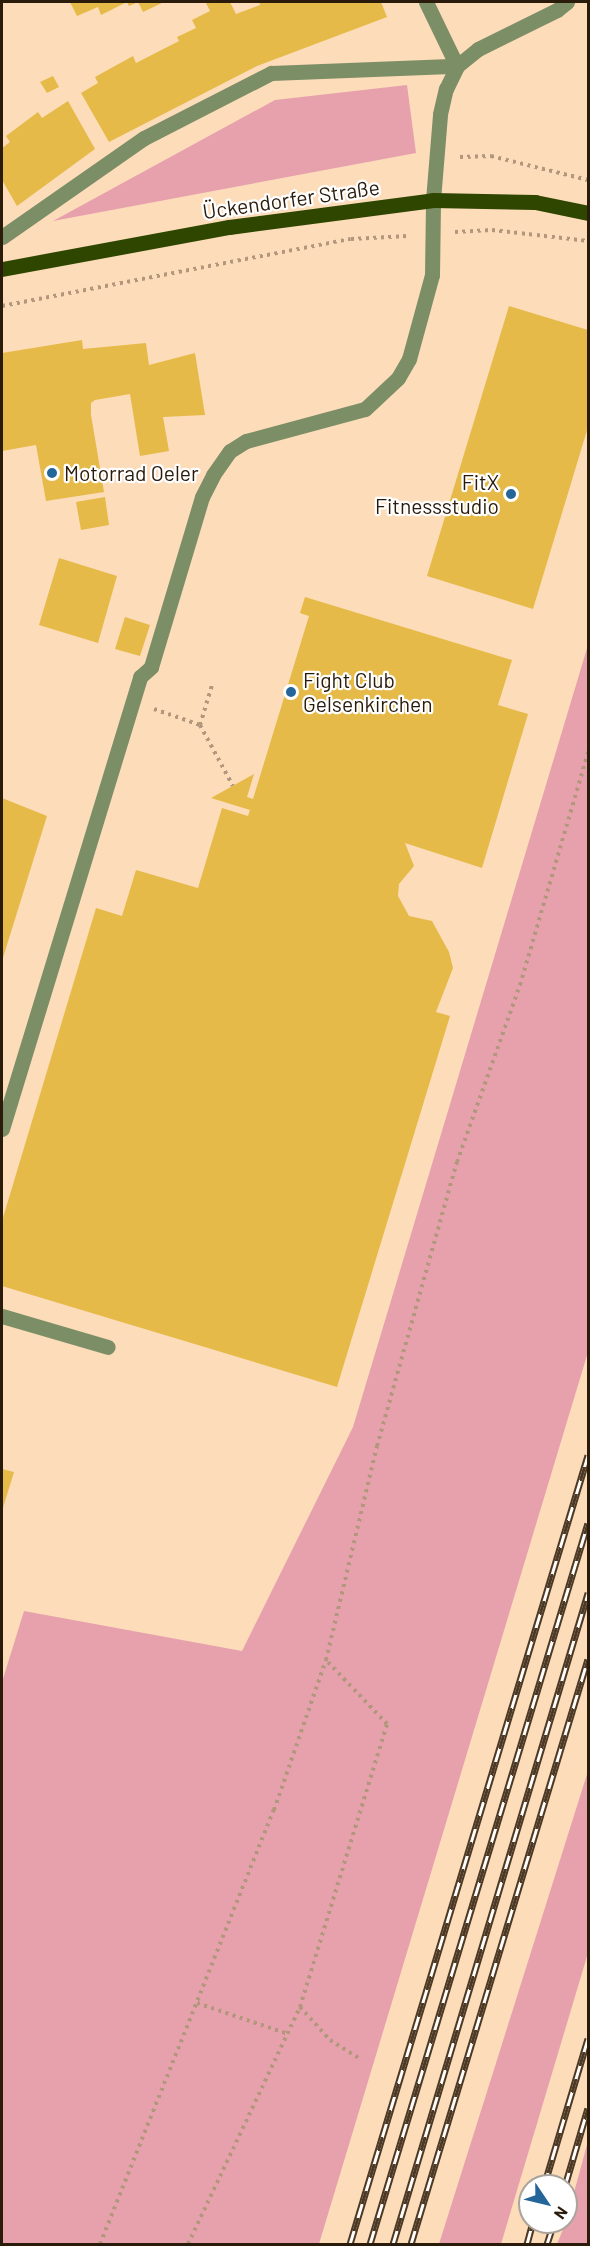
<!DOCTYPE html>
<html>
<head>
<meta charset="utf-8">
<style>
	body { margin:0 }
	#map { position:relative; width:590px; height:2246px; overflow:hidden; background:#fddcba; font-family:Barlow,sans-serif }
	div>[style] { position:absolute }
	.green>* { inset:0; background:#e7a1ad }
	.building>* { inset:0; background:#e6ba48 }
	.path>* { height:4px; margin-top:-2px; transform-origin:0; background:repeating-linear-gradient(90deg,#b2977c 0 3px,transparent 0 7.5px) }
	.minor>* { height:15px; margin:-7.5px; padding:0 7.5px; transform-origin:7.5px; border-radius:7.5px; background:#7c8e65 }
	.major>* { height:15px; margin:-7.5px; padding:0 7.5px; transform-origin:7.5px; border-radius:7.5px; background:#2f4600 }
	.rail>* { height:7px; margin-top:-3.5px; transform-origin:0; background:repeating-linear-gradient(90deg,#fff 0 14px,#4b3926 0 28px); box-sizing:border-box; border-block:2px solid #4b3926 }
	.dots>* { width:16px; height:16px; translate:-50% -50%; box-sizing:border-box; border:3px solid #fff; border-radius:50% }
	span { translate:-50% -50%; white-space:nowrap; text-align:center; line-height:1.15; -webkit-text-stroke:4.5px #fff; paint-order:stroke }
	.street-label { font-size:21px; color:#2a1b0b }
	.poi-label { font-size:21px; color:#2a1b0b }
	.left { translate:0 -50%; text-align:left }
	.right { translate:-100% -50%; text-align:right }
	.frame { position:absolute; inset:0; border:3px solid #2a1b0b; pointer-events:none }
	.north { position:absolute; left:518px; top:2174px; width:60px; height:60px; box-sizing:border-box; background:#fff; border:2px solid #aaa49d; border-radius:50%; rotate:125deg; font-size:16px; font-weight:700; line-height:24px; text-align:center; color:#2a1b0b }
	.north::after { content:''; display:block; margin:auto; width:21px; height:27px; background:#24659a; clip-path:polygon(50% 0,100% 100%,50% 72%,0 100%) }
</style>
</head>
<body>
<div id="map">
	<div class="green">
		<div style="clip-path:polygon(407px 85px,416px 153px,53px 221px,275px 100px)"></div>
		<div style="clip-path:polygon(588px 645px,588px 1352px,319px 2244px,2px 2244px,2px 1682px,24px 1611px,242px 1651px,353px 1427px)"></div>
		<div style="clip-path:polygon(588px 1771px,588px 1953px,501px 2244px,439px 2244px)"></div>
		<div style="clip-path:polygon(588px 2141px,588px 2244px,557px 2244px,566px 2222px)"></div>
	</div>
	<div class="building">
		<div style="clip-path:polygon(70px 2px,164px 2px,143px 12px,138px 2px,129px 6px,127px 2px,101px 15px,98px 7px,77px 16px)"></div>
		<div style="clip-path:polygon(209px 2px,230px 2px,236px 14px,260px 5px,259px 2px,381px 2px,387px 17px,257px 66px,109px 142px,81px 93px,98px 83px,95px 77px,133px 56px,136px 63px,179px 41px,177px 37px,196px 28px,192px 20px,210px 11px,206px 3px)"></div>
		<div style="clip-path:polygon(53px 76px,59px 87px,47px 93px,40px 82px)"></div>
		<div style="clip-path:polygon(68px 101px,95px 149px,17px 206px,2px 180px,2px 148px,10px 142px,6px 136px,38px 112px,42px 118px)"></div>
		<div style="clip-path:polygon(509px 306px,588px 330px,588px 427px,533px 609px,427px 576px)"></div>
		<div style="clip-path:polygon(82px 340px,83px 349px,146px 343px,149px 365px,195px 353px,205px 415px,163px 417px,169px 451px,140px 456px,130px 394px,95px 400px,91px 403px,91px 415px,104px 492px,46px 501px,36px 445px,2px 451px,2px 353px)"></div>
		<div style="clip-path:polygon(105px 497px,109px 525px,81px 530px,76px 502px)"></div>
		<div style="clip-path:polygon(59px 558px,117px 576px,98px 643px,39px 625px)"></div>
		<div style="clip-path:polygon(305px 597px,512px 660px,498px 705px,528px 714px,482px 868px,405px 843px,414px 866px,399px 884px,398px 896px,409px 916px,432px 921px,449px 952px,453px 968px,436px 1012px,450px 1016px,337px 1387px,2px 1286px,2px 1221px,96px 908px,122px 916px,136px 870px,198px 888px,222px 808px,248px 816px,250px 810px,211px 798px,254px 774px,247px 797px,253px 799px,309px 616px,300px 613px)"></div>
		<div style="clip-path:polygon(125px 617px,150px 625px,140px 656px,115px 649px)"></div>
		<div style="clip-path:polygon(2px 798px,47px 816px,2px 961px)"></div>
		<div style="clip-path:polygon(2px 1469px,14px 1472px,2px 1511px)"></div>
	</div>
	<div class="path">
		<div style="left:460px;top:157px;width:31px;rotate:-2deg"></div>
		<div style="left:491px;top:156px;width:100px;rotate:13.9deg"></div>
		<div style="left:455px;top:232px;width:37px;rotate:-3deg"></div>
		<div style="left:492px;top:230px;width:97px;rotate:6.5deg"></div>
		<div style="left:2px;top:306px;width:355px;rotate:-10.9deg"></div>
		<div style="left:351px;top:239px;width:57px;rotate:-3deg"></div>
		<div style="left:154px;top:709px;width:49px;rotate:19.2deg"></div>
		<div style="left:200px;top:725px;width:69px;rotate:61.6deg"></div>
		<div style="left:200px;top:725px;width:42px;rotate:-73.3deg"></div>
		<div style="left:197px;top:2003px;width:96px;rotate:18.8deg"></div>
		<div style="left:300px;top:2007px;width:45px;rotate:47.7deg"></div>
		<div style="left:330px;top:2040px;width:36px;rotate:32deg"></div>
		<div style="left:100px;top:2244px;width:468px;rotate:-68.2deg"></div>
		<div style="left:274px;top:1810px;width:159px;rotate:-70.9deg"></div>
		<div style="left:326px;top:1660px;width:220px;rotate:-76.6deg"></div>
		<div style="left:377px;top:1446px;width:295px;rotate:-74.3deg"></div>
		<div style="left:457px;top:1162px;width:188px;rotate:-70.4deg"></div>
		<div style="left:520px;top:985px;width:243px;rotate:-73.7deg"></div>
		<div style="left:188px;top:2244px;width:262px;rotate:-64.7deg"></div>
		<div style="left:300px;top:2007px;width:296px;rotate:-72.9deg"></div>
		<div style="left:387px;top:1724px;width:88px;rotate:-133.6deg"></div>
	</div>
	<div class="minor">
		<div style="left:426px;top:2px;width:71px;rotate:64.2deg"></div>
		<div style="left:2px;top:237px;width:173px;rotate:-34.9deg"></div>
		<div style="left:144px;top:138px;width:143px;rotate:-27.1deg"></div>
		<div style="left:271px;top:73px;width:186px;rotate:-2.2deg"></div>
		<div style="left:2px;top:1129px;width:473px;rotate:-73deg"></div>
		<div style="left:140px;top:677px;width:15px;rotate:-42deg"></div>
		<div style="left:151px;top:667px;width:177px;rotate:-73.3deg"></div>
		<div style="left:202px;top:497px;width:25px;rotate:-63deg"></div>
		<div style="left:213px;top:475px;width:29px;rotate:-55deg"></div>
		<div style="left:230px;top:451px;width:19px;rotate:-32deg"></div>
		<div style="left:246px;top:441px;width:123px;rotate:-15.1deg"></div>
		<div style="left:365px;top:409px;width:45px;rotate:-43.2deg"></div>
		<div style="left:398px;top:378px;width:22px;rotate:-60deg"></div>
		<div style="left:409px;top:359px;width:87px;rotate:-74.7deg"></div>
		<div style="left:432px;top:275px;width:75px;rotate:-89.2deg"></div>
		<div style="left:433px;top:200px;width:86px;rotate:-85.3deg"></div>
		<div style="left:440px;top:114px;width:26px;rotate:-77deg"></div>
		<div style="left:446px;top:89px;width:25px;rotate:-64deg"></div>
		<div style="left:457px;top:66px;width:27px;rotate:-39deg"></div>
		<div style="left:478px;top:49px;width:88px;rotate:-26.3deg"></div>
		<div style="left:557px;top:10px;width:13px;rotate:-39deg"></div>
		<div style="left:2px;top:1316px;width:110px;rotate:16.3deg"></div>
	</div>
	<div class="major">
		<div style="left:2px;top:269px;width:231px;rotate:-10.5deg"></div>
		<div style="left:229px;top:227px;width:206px;rotate:-7.5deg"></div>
		<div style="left:433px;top:200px;width:102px;rotate:1.1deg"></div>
		<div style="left:535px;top:202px;width:54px;rotate:11.7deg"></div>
	</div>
	<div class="rail">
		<div style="left:544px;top:2186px;width:154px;rotate:-73.4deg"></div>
		<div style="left:565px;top:2186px;width:81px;rotate:-73.6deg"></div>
		<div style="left:350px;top:2244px;width:824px;rotate:-73.21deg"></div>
		<div style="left:370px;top:2244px;width:753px;rotate:-73.18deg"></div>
		<div style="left:393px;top:2244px;width:680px;rotate:-73.32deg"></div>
		<div style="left:411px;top:2244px;width:611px;rotate:-73.17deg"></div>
		<div style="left:527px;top:2244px;width:23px;rotate:-75deg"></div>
		<div style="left:547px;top:2244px;width:23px;rotate:-72deg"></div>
	</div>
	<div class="dots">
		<div style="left:52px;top:473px;background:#24659a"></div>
		<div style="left:511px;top:494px;background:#24659a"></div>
		<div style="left:291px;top:692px;background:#24659a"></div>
	</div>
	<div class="street-label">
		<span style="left:291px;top:199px;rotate:-8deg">Ückendorfer Straße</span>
	</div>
	<div class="poi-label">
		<span class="left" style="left:64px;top:473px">Motorrad Oeler</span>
		<span class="right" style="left:499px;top:494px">FitX<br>Fitnessstudio</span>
		<span class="left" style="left:303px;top:692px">Fight Club<br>Gelsenkirchen</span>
	</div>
	<div class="frame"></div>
	<div class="north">N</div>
</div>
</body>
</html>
